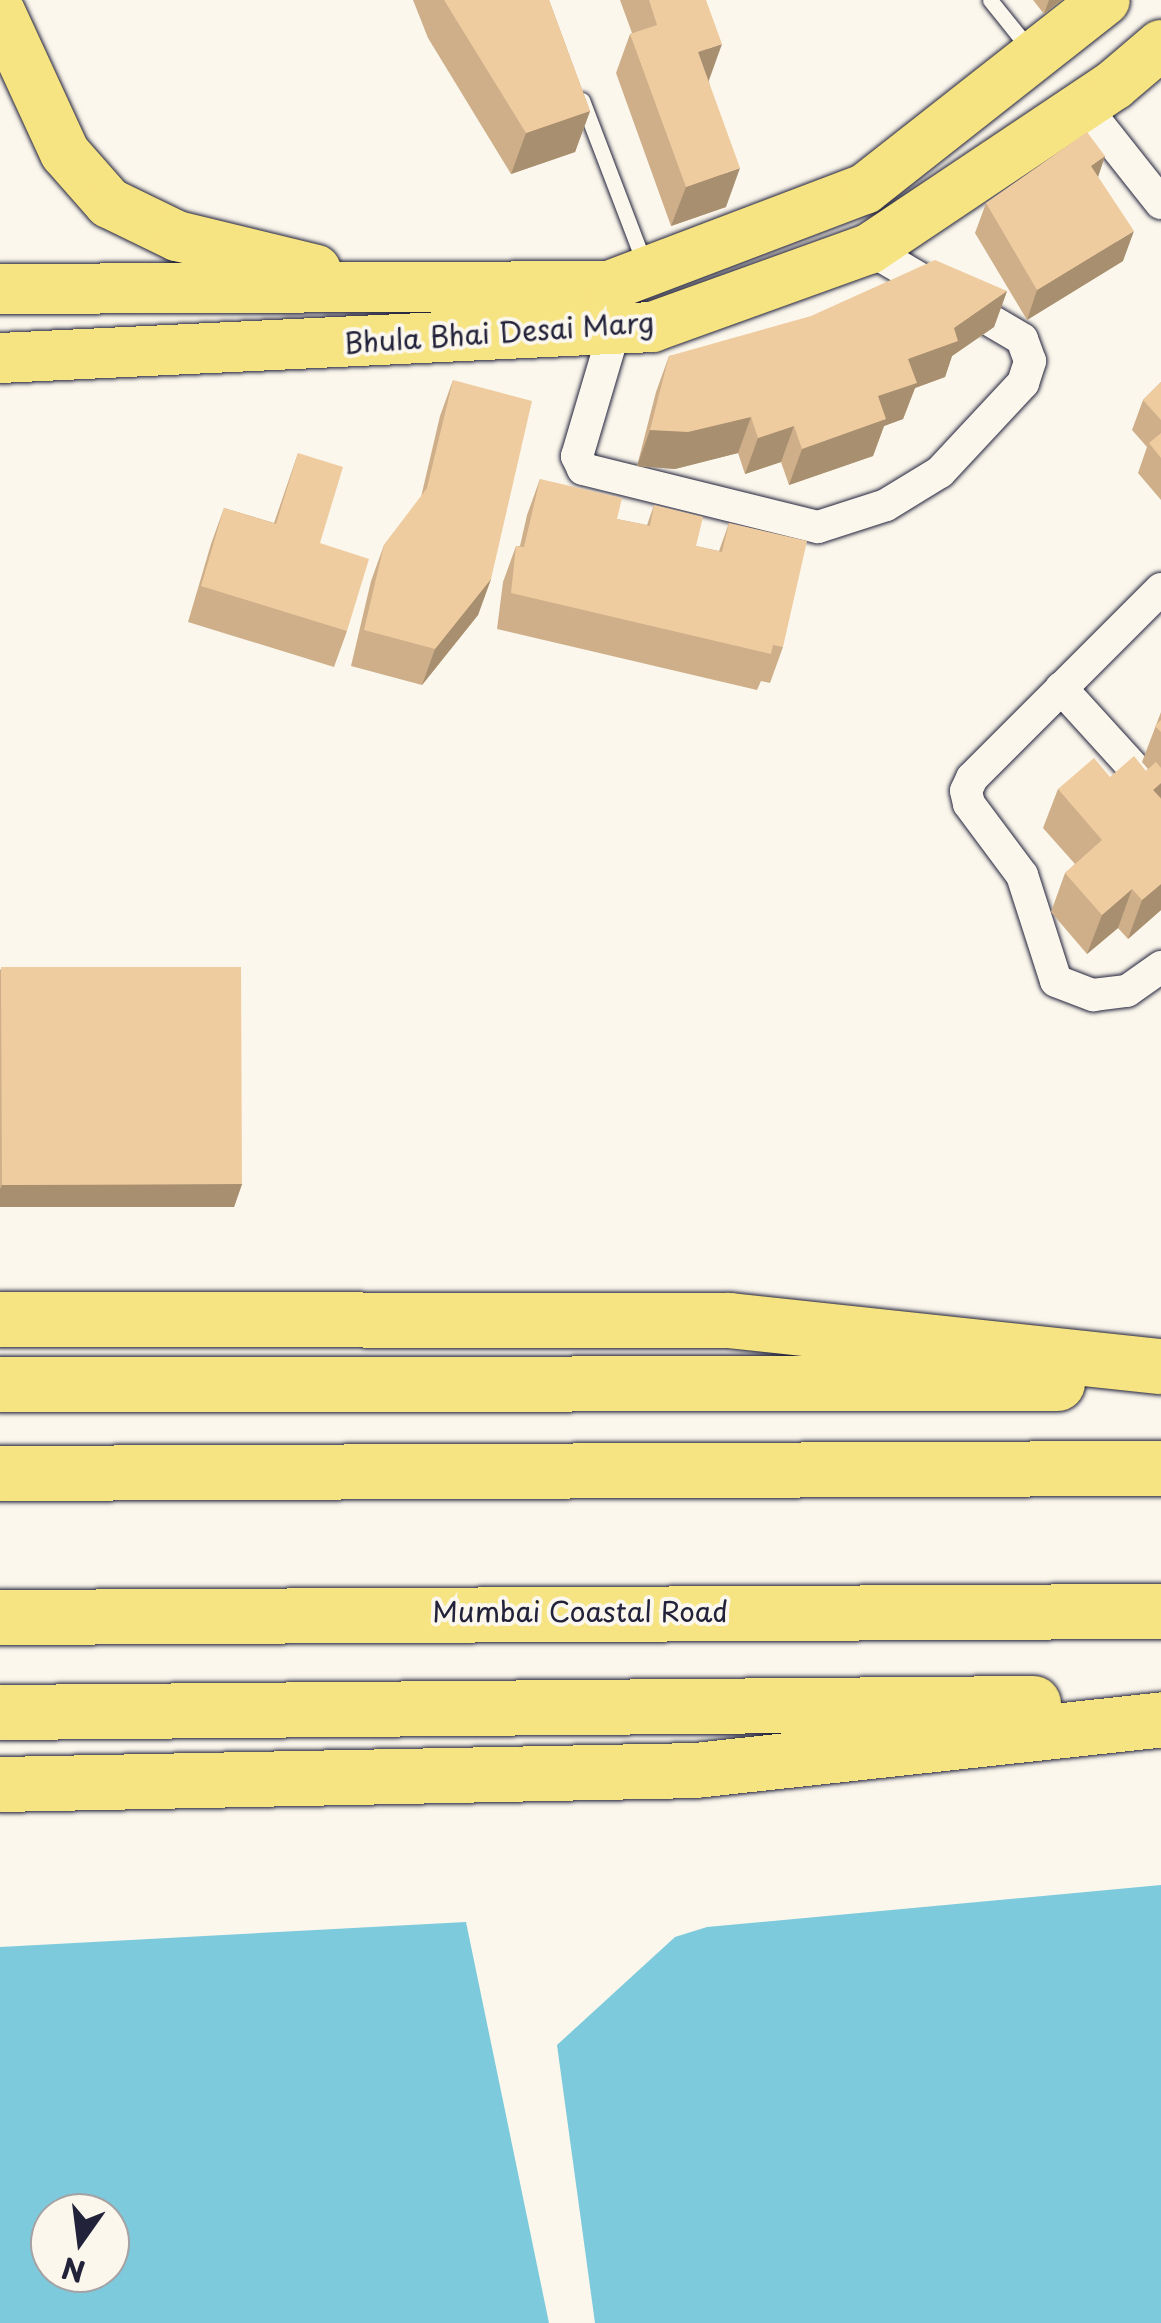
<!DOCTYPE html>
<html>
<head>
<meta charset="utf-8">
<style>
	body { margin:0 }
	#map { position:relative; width:1161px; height:2323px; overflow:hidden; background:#fbf7ec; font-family:"Playpen Sans",sans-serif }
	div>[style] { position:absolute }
	.water>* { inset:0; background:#7dcadc }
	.roads { filter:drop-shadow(0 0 2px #22223b) drop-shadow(0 0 2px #22223b) }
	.service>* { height:15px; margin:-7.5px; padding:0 7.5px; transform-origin:7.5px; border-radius:7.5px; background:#fbf7ec }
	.minor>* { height:32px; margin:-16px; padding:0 16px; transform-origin:16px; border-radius:16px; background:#fbf7ec }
	.primary>* { height:50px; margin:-25px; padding:0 25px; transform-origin:25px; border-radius:25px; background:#f6e381 }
	.motorway>* { height:55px; margin:-27.5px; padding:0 27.5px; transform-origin:27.5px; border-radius:27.5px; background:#f6e381 }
	.wall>* { inset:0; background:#ceaf8a }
	.shaded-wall>* { inset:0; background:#a78f70 }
	.building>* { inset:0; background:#efcca0 }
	span { translate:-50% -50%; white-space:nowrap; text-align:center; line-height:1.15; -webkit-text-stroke:8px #fbf7ec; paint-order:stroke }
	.street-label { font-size:28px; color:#22223b }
	.north { position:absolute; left:30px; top:2193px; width:100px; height:100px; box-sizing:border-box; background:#fbf7ec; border:2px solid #a4a2a5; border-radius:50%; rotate:194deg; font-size:28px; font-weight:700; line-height:40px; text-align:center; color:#22223b }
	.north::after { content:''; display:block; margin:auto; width:35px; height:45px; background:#22223b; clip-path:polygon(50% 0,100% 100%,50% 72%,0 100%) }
</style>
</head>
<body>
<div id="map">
	<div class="water">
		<div style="clip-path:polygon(1161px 1885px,1161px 2323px,595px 2323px,557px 2045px,675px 1937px,707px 1927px)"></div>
		<div style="clip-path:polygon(evenodd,466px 1922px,549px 2323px,0 2323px,0 1947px,466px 1922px,110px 2213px,110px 2273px,50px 2273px,50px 2213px,110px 2213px)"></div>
	</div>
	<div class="roads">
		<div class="service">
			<div style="left:990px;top:0;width:65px;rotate:51.2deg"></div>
			<div style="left:582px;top:100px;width:177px;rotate:69.1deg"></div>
		</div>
		<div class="minor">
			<div style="left:1084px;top:106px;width:124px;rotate:51.6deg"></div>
			<div style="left:615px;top:328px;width:134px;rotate:106.5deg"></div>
			<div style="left:577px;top:456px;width:14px;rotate:65deg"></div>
			<div style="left:583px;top:469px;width:242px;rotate:13.9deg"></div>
			<div style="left:818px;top:527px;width:71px;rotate:-17.9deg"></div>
			<div style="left:886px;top:505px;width:63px;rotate:-31.4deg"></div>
			<div style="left:940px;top:472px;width:122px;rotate:-47deg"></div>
			<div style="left:1023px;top:383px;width:23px;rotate:-72deg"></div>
			<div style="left:1030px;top:361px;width:23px;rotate:-110deg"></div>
			<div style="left:1022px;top:339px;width:178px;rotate:-149.5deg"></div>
			<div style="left:1161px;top:589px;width:267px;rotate:135deg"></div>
			<div style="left:972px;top:778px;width:14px;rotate:115deg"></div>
			<div style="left:966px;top:791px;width:13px;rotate:77deg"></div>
			<div style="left:969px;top:804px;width:89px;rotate:53.3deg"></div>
			<div style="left:1022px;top:875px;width:111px;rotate:72.2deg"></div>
			<div style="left:1056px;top:981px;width:40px;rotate:21deg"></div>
			<div style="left:1093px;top:995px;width:34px;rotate:-7deg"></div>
			<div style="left:1127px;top:991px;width:42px;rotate:-35.2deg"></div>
			<div style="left:1061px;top:688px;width:149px;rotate:47.7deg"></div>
		</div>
		<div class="primary">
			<div style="left:0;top:12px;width:155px;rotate:65.3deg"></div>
			<div style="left:65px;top:153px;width:67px;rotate:48.7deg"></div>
			<div style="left:109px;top:203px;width:76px;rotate:25.9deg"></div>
			<div style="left:177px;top:236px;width:143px;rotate:13.7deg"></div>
			<div style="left:0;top:289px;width:609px;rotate:-0.28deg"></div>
			<div style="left:609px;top:286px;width:274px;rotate:-20.8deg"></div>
			<div style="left:865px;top:189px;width:305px;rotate:-38.2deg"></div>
			<div style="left:0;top:358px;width:653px;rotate:-2.72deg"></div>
			<div style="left:652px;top:327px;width:231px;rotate:-19.8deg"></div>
			<div style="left:869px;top:249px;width:295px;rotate:-33.8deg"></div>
			<div style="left:1114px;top:85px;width:62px;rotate:-40.4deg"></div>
		</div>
		<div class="motorway">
			<div style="left:0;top:1319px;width:729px;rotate:0.08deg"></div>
			<div style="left:729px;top:1320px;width:434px;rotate:6.1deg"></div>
			<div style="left:0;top:1384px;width:1057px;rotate:-0.05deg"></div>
			<div style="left:0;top:1473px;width:1161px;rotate:-0.25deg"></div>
			<div style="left:0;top:1617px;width:1161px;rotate:-0.3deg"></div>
			<div style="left:0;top:1712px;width:1033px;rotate:-0.5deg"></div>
			<div style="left:0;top:1784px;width:695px;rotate:-1.15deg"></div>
			<div style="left:695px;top:1770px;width:469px;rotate:-6.2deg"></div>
		</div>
	</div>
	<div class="wall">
		<div style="clip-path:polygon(413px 0,549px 0,590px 111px,575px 152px,511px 174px,428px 38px)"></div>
		<div style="clip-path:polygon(620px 0,706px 0,709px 81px,726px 207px,671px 226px,616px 73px,630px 34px,632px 33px)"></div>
		<div style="clip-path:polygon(1033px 0,1062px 0,1044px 14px)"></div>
		<div style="clip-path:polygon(1105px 156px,1098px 176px,1123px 261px,1027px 320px,975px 233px,986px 203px)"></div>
		<div style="clip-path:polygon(1007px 291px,994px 327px,952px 356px,945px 377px,915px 388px,903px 419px,884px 426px,873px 456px,789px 485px,781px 462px,745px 474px,738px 453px,675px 469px,637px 466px,656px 392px,669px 356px)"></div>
		<div style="clip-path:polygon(453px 380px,491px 579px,478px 615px,422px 685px,351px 666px,371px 581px,384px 545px,421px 497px,440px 416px)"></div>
		<div style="clip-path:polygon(1161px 382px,1161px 500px,1138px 473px,1147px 447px,1132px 430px,1143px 400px)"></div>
		<div style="clip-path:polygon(298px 453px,320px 543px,347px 631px,334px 667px,188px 622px,211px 544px,224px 508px,274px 523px)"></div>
		<div style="clip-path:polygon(540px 479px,617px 519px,647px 525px,654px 505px,696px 546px,719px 551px,729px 523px,783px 647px,770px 683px,761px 681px,757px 690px,497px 629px,503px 582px,516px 546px,520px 546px,527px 515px)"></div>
		<div style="clip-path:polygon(1161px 712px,1161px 910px,1128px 939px,1118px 928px,1087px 954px,1051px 912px,1065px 873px,1075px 864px,1043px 828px,1058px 789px,1110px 777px,1146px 771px,1148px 769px,1142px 762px)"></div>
		<div style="clip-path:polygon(0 969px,242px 1184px,234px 1207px,0 1207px)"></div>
	</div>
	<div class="shaded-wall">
		<div style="clip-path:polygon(1049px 0,1062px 0,1044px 14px)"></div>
		<div style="clip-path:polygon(722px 44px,708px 83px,698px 52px)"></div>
		<div style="clip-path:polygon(590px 111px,575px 152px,511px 174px,526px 133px)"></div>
		<div style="clip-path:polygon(1105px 156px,1095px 186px,1091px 166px)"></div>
		<div style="clip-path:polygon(740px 168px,726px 207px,671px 226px,686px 187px)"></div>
		<div style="clip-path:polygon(1134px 231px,1123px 261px,1027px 320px,1037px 290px)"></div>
		<div style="clip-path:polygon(1007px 291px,994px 327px,952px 356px,945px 377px,915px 388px,903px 419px,884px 426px,873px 456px,789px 485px,802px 449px,878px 396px,908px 359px)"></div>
		<div style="clip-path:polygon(751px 417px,738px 453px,675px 469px,637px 466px,650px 430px)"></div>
		<div style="clip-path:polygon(794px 426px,781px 462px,745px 474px,758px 438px)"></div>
		<div style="clip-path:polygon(491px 579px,478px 615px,422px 685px,435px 649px)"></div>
		<div style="clip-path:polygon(1161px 783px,1161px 798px,1153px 790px)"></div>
		<div style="clip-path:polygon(1161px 884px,1161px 910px,1128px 939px,1142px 900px)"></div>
		<div style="clip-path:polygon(1132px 889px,1118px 928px,1087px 954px,1102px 915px)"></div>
		<div style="clip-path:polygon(242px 1184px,234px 1207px,0 1207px,0 1189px,2px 1185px)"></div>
	</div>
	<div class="building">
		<div style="clip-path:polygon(444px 0,549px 0,590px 111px,526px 133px)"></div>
		<div style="clip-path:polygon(649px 0,706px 0,722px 44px,698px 52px,740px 168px,686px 187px,630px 34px,657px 25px)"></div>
		<div style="clip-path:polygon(1087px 132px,1105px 156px,1091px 166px,1134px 231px,1037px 290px,986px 203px)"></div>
		<div style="clip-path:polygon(935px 260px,1007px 291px,954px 328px,958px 341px,908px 359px,917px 383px,878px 396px,886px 419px,802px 449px,794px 426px,758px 438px,751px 417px,688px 432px,650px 430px,669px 356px,811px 316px)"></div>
		<div style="clip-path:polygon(453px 380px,532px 401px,491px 579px,435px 649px,364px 630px,384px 545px,427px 488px)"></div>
		<div style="clip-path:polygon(1161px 382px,1161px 420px,1143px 400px)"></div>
		<div style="clip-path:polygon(1161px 433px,1161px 458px,1149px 443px)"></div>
		<div style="clip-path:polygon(298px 453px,343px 467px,320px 543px,369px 559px,347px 631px,201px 586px,224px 508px,276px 524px)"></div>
		<div style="clip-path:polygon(540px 479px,622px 498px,617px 519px,650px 526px,654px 505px,703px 517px,696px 546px,722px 552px,729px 523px,807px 541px,783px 647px,773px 645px,771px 654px,511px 593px,516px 546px,524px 547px)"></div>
		<div style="clip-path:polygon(1161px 720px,1161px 732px,1155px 726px)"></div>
		<div style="clip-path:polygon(1134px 756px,1146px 771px,1156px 762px,1161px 768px,1161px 783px,1153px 790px,1161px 799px,1161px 884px,1142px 900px,1132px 889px,1102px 915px,1065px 873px,1102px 840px,1058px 789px,1094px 758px,1110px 777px)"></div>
		<div style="clip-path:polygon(1px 967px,241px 967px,242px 1184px,2px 1185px)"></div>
	</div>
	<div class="street-label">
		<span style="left:499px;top:332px;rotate:-4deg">Bhula Bhai Desai Marg</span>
		<span style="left:580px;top:1611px">Mumbai Coastal Road</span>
	</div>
	<div class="north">N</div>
</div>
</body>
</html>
